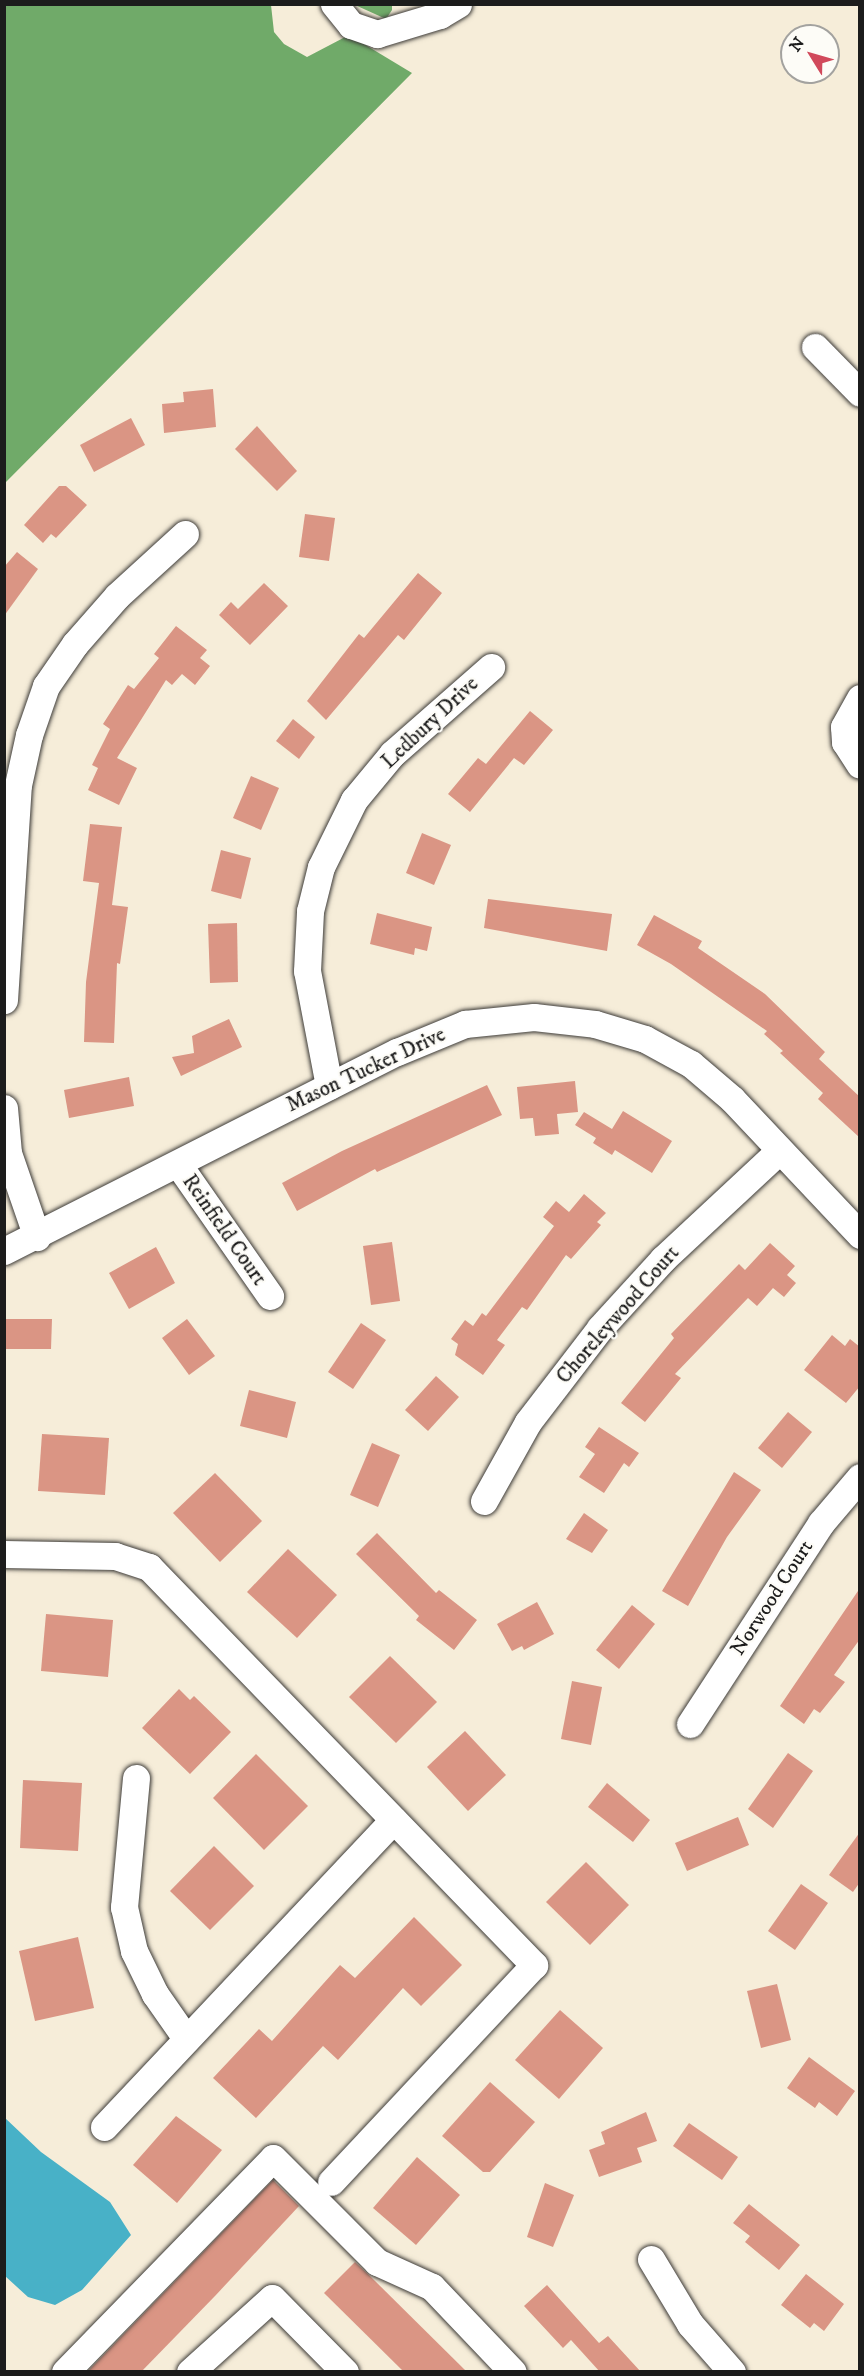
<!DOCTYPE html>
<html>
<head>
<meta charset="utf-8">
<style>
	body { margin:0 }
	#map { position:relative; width:864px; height:2376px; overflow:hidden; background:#f6edd9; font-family:"IM FELL DW Pica",serif }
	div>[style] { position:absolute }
	.forest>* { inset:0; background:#70aa69 }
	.water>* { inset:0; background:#48b1c7 }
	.building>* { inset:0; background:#da9584 }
	.roads { filter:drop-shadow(0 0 2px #3d3b38) drop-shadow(0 0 2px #3d3b38) }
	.minor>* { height:27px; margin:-13.5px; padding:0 13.5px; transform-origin:13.5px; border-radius:13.5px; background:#fff }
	span { translate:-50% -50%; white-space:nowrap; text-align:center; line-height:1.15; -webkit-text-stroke:4.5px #fdfcf7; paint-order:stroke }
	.street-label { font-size:21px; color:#1c1c1c }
	.frame { position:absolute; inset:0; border:6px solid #1c1c1c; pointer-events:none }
	.north { position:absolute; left:780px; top:24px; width:60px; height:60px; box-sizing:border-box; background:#fdfcf7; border:2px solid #a3a29f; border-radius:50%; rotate:307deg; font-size:16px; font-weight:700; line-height:24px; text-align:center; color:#1c1c1c }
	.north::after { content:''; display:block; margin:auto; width:21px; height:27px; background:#d1495b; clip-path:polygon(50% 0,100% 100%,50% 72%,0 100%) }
</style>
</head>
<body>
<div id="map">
	<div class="forest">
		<div style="clip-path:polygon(5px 5px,271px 5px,274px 32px,284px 44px,307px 57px,349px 35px,412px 73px,5px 483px)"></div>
		<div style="clip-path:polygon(355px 5px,392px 5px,392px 10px,386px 19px)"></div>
	</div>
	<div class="water">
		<div style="clip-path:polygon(4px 2117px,41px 2152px,110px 2202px,131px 2235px,82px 2290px,55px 2305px,28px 2297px,5px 2276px)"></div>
	</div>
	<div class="building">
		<div style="clip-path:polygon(213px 389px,216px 427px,164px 433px,162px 404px,184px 402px,183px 392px)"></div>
		<div style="clip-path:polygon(131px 418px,145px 445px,94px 472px,80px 445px)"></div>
		<div style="clip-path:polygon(257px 426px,297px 471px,277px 491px,235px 449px)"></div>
		<div style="clip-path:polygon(59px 486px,66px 486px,87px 505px,56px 538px,51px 534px,43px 543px,24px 525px)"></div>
		<div style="clip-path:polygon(305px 514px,335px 518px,329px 561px,299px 557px)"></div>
		<div style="clip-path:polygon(17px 552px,38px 569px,4px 616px,4px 567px)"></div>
		<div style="clip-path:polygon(418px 573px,442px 593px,404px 640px,398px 635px,326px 720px,307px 701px,359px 634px,364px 638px)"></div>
		<div style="clip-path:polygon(264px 583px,288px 606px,250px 645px,219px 615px,231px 602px,238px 609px)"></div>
		<div style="clip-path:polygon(176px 626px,207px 650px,200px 658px,210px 666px,195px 685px,182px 674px,172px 685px,166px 680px,117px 758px,137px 768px,119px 805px,88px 790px,98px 768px,92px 765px,110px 729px,103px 724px,128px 685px,134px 689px,159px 658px,154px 654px)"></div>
		<div style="clip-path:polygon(530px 711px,553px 730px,524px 765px,514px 758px,470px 812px,448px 794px,478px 758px,486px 764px)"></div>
		<div style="clip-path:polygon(293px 719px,315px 737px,299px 759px,276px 741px)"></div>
		<div style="clip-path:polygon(251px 776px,279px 788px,261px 830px,233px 818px)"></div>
		<div style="clip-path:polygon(90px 824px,122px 827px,112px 905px,128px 907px,120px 964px,117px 963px,114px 1043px,84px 1042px,86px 982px,99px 883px,83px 881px)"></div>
		<div style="clip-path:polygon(422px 833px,451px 845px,434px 885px,406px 873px)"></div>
		<div style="clip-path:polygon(221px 850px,251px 858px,241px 899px,211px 891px)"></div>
		<div style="clip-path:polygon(488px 899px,612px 914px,607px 951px,484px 928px)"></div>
		<div style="clip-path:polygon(377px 913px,432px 927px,427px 951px,415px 948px,414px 955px,370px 944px)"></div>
		<div style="clip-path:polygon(654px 915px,702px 941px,698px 948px,765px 994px,825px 1052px,819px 1059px,860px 1097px,860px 1138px,818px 1099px,823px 1093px,780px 1053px,783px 1051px,764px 1034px,767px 1031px,671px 964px,637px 945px)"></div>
		<div style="clip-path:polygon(237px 923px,238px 982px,210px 983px,208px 924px)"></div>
		<div style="clip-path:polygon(229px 1019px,242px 1047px,181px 1076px,172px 1057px,194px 1053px,192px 1036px)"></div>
		<div style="clip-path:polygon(129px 1077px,134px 1106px,69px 1118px,64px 1090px)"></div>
		<div style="clip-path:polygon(575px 1081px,578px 1112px,557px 1114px,559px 1134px,535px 1136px,533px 1118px,520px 1119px,517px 1087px)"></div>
		<div style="clip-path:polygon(487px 1085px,502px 1115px,377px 1172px,375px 1169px,297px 1211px,282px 1183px,342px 1151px)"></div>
		<div style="clip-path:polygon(623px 1111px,672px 1141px,652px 1173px,615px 1150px,612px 1155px,593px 1143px,596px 1138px,575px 1125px,584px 1112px,612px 1129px)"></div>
		<div style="clip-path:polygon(584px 1194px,606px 1213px,597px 1222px,601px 1225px,571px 1259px,566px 1255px,527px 1310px,522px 1307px,497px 1340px,505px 1345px,483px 1375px,455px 1355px,458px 1344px,451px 1339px,465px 1320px,473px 1326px,482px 1313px,486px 1316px,554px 1226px,543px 1217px,556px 1201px,569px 1212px)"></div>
		<div style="clip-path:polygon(392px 1242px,400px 1301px,371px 1305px,363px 1246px)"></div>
		<div style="clip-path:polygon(770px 1243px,795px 1266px,787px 1275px,796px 1283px,784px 1297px,773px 1288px,757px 1306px,748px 1298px,675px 1374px,681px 1378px,645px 1422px,621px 1403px,674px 1338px,671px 1334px,739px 1264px,745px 1270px)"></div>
		<div style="clip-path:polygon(156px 1247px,175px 1283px,129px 1309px,109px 1273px)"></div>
		<div style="clip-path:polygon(4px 1319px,52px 1319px,51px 1349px,4px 1349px)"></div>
		<div style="clip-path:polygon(187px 1319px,215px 1356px,189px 1375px,162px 1338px)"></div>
		<div style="clip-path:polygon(361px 1323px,386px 1340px,353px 1389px,328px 1372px)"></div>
		<div style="clip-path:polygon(832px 1335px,845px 1346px,850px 1339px,860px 1347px,860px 1386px,846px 1403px,804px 1370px)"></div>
		<div style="clip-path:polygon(436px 1376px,459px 1397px,428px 1431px,405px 1410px)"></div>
		<div style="clip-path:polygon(249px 1390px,296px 1402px,287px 1438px,240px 1426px)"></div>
		<div style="clip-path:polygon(788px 1412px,812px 1432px,782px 1468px,758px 1448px)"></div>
		<div style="clip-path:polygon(599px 1427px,639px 1453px,629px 1467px,624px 1463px,604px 1493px,579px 1477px,595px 1454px,585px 1447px)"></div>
		<div style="clip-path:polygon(42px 1434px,109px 1438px,105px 1495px,38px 1491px)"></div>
		<div style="clip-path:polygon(372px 1443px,400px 1455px,378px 1507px,350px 1495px)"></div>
		<div style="clip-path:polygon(734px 1472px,761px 1490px,727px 1537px,688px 1606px,662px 1591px)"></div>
		<div style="clip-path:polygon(215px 1473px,262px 1521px,220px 1562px,173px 1513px)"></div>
		<div style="clip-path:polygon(584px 1513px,608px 1530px,592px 1553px,566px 1539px)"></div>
		<div style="clip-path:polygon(377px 1533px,436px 1593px,439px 1590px,477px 1620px,454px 1650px,416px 1620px,419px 1616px,356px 1554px)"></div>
		<div style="clip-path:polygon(288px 1549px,337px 1595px,297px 1638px,247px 1592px)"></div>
		<div style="clip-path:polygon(860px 1588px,860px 1639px,834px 1675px,845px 1682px,820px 1713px,814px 1709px,804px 1724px,780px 1706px)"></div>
		<div style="clip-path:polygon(537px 1602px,554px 1634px,524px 1650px,522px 1646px,512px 1651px,497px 1624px)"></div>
		<div style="clip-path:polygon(632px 1605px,655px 1624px,619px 1669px,596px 1650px)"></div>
		<div style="clip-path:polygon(46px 1614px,113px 1620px,108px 1677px,41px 1671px)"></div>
		<div style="clip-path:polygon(390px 1656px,437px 1702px,396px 1743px,349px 1697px)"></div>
		<div style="clip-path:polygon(572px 1681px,602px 1687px,591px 1745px,561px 1739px)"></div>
		<div style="clip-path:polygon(179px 1689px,190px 1700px,194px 1696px,231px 1732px,190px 1774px,142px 1728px)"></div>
		<div style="clip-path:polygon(465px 1731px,506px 1775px,468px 1811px,427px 1767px)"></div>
		<div style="clip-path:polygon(788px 1753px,813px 1771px,773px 1828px,748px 1809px)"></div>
		<div style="clip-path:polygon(256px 1754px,308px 1806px,264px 1850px,213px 1798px)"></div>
		<div style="clip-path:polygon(23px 1780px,82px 1783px,78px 1851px,20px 1848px)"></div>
		<div style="clip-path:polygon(607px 1783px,650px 1820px,633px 1842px,588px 1807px)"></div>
		<div style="clip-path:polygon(738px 1817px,749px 1845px,687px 1871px,675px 1843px)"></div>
		<div style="clip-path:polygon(860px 1832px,860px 1882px,853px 1892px,829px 1875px)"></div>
		<div style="clip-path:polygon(214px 1846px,254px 1886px,210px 1930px,170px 1891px)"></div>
		<div style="clip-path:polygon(586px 1862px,629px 1905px,590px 1945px,546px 1902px)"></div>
		<div style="clip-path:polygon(801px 1884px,828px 1903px,795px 1950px,768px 1931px)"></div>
		<div style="clip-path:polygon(414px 1917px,462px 1965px,421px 2006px,403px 1988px,338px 2060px,323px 2046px,256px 2118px,213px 2078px,259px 2029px,272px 2041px,340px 1965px,355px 1978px)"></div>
		<div style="clip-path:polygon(78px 1937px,94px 2008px,35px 2021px,19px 1951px)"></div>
		<div style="clip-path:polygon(777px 1984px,791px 2040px,761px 2048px,747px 1991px)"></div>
		<div style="clip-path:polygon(560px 2010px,603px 2048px,559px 2099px,515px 2060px)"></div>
		<div style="clip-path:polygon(809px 2057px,855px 2091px,837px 2116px,819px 2102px,815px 2108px,787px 2088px)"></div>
		<div style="clip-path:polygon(490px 2082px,535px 2122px,490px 2172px,483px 2172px,442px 2136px)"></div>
		<div style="clip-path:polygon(646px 2112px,657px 2141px,637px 2148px,642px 2162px,599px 2177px,589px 2150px,605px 2144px,601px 2132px)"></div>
		<div style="clip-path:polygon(176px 2116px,222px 2150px,177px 2203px,133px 2165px)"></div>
		<div style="clip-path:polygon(689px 2123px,738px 2157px,722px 2180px,673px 2146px)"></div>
		<div style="clip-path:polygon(417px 2157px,460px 2195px,416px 2245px,373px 2208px)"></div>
		<div style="clip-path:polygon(273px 2180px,299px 2206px,215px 2296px,141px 2372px,87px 2372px)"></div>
		<div style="clip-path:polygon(545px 2183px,574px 2195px,553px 2247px,527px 2237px)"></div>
		<div style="clip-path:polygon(749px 2204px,800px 2245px,779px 2270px,745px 2242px,750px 2236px,733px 2223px)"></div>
		<div style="clip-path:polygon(355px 2262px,371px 2277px,467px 2372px,404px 2372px,324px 2293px)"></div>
		<div style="clip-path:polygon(806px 2274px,844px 2304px,824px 2331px,814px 2323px,810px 2328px,781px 2305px)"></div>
		<div style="clip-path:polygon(547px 2285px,599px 2343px,608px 2336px,641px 2372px,600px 2372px,571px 2340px,563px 2348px,524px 2306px)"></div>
	</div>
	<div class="roads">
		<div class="minor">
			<div style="left:334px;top:4px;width:27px;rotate:51deg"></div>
			<div style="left:351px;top:25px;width:28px;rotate:19deg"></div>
			<div style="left:377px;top:34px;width:66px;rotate:-16.8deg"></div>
			<div style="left:440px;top:15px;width:21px;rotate:-31deg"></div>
			<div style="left:815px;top:347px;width:64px;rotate:45.6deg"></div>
			<div style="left:860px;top:698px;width:33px;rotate:119deg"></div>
			<div style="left:844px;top:727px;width:15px;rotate:86deg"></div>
			<div style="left:845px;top:742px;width:27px;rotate:57deg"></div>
			<div style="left:4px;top:1000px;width:215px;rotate:-86.3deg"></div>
			<div style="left:18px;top:785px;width:51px;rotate:-77.6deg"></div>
			<div style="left:29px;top:735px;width:52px;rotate:-70.9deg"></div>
			<div style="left:46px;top:686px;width:51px;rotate:-55.4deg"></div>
			<div style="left:75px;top:644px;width:64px;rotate:-48.8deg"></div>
			<div style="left:117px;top:596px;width:92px;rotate:-42.4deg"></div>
			<div style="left:329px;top:1086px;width:117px;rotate:-100.8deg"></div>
			<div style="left:307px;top:971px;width:60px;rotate:-87.1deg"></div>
			<div style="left:310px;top:911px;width:45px;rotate:-76deg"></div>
			<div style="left:321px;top:867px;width:75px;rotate:-63.8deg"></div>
			<div style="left:354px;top:800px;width:60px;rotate:-50.4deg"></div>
			<div style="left:392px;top:754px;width:132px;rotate:-41.3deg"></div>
			<div style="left:4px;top:1108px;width:45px;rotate:84.9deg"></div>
			<div style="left:8px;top:1153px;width:89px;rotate:71deg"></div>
			<div style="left:178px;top:1164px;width:161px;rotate:55.1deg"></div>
			<div style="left:4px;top:1251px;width:441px;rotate:-26.9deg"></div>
			<div style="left:397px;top:1052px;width:74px;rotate:-22.4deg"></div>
			<div style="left:465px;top:1024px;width:69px;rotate:-5.8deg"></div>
			<div style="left:534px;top:1017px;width:61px;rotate:6.5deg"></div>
			<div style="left:595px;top:1024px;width:52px;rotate:16.7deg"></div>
			<div style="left:645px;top:1039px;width:52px;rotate:28.5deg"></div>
			<div style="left:691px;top:1064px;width:54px;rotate:40.5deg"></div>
			<div style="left:732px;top:1099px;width:187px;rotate:46.7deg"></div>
			<div style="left:484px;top:1501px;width:90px;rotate:-60.9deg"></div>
			<div style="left:528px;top:1422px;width:118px;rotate:-52.5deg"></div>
			<div style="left:600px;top:1328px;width:93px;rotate:-47.6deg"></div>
			<div style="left:663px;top:1259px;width:158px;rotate:-43deg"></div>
			<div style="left:4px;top:1554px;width:111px;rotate:1deg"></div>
			<div style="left:115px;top:1556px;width:36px;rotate:18deg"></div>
			<div style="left:149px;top:1567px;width:554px;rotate:45.95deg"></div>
			<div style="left:534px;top:1965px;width:297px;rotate:133.1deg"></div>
			<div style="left:690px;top:1724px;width:240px;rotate:-56.9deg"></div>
			<div style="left:821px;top:1523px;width:60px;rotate:-49.7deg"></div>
			<div style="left:136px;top:1778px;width:130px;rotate:95.3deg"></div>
			<div style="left:124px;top:1907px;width:45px;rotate:77.2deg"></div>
			<div style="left:134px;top:1951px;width:48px;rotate:64deg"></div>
			<div style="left:155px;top:1994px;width:52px;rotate:55.1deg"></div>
			<div style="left:104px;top:2127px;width:422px;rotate:-46.7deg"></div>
			<div style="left:651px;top:2259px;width:76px;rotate:59deg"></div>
			<div style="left:690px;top:2324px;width:64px;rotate:48.8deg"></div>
			<div style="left:65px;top:2372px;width:298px;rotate:-45.8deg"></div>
			<div style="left:273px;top:2158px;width:147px;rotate:45deg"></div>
			<div style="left:377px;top:2262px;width:60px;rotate:24.4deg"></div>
			<div style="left:432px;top:2287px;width:117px;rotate:46.4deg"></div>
			<div style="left:190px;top:2372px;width:110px;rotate:-42.1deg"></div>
			<div style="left:272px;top:2298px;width:104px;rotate:45.4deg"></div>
		</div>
	</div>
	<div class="street-label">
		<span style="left:430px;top:723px;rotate:-43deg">Ledbury Drive</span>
		<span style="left:366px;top:1070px;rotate:-25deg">Mason Tucker Drive</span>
		<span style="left:224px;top:1230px;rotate:55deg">Reinfield Court</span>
		<span style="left:618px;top:1315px;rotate:-49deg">Choreleywood Court</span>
		<span style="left:772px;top:1598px;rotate:-57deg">Norwood Court</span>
	</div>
	<div class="frame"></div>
	<div class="north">N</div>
</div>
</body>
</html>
